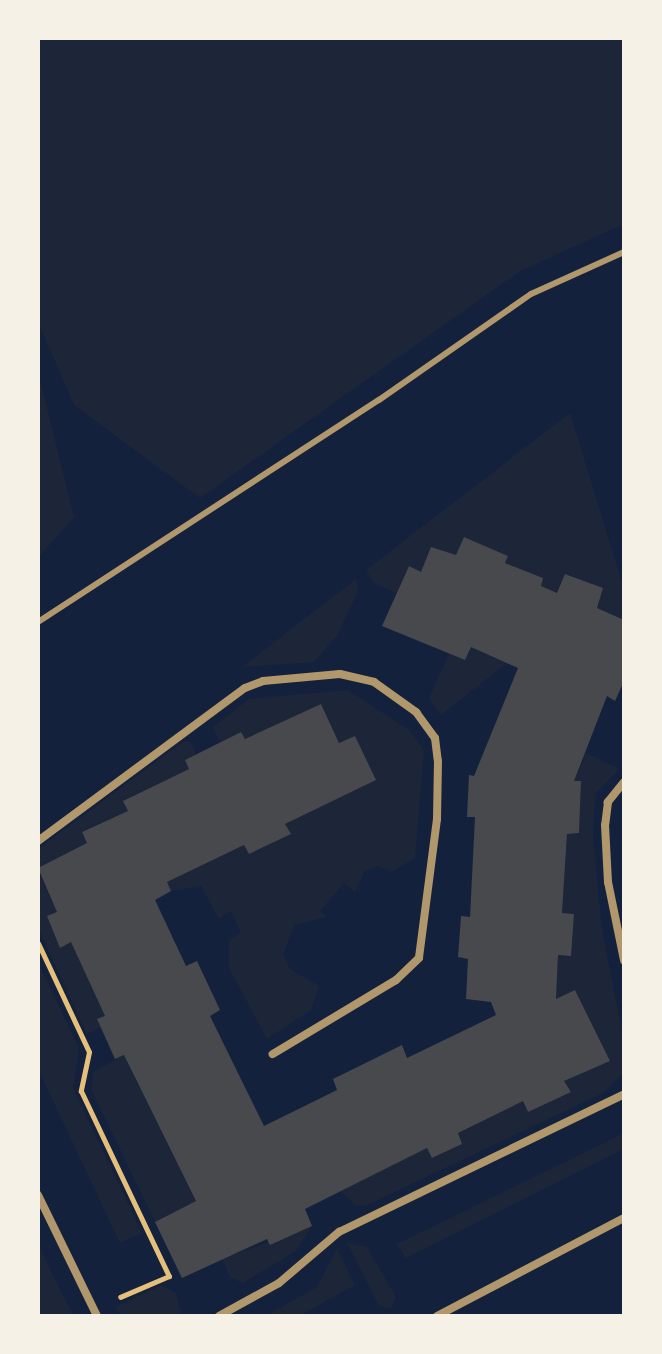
<!DOCTYPE html>
<html>
<head>
<meta charset="utf-8">
<style>
	body { margin:0 }
	#map { position:relative; width:662px; height:1354px; overflow:hidden; background:#14213d; font-family:Inter,sans-serif }
	div>[style] { position:absolute }
	.green>* { inset:0; background:#1d2539 }
	.building>* { inset:0; background:#48494c }
	.path>* { height:5px; margin:-2.5px; padding:0 2.5px; transform-origin:2.5px; border-radius:2.5px; background:#e5c07b }
	.service>* { height:6px; margin:-3px; padding:0 3px; transform-origin:3px; border-radius:3px; background:#b1986c }
	.minor>* { height:8px; margin:-4px; padding:0 4px; transform-origin:4px; border-radius:4px; background:#b1986c }
	span { translate:-50% -50%; white-space:nowrap; text-align:center; line-height:1.15; -webkit-text-stroke:8px #f6f1e7; paint-order:stroke }
	.frame { position:absolute; inset:0; border:40px solid #f6f1e7; pointer-events:none }
</style>
</head>
<body>
<div id="map">
	<div class="green">
		<div style="clip-path:polygon(38px 38px,624px 38px,624px 224px,520px 271px,200px 498px,74px 405px,38px 322px)"></div>
		<div style="clip-path:polygon(38px 372px,74px 517px,38px 558px)"></div>
		<div style="clip-path:polygon(570px 413px,624px 589px,624px 620px,597px 608px,603px 588px,566px 574px,557px 593px,541px 586px,543px 578px,505px 563px,508px 556px,464px 537px,456px 555px,421px 572px,409px 566px,396px 593px,374px 583px,366px 570px)"></div>
		<div style="clip-path:polygon(356px 579px,358px 591px,338px 634px,314px 662px,242px 667px)"></div>
		<div style="clip-path:polygon(471px 647px,507px 663px,441px 715px,429px 698px,449px 654px,465px 660px)"></div>
		<div style="clip-path:polygon(348px 690px,409px 730px,424px 750px,415px 858px,392px 872px,378px 866px,364px 872px,355px 892px,344px 883px,320px 911px,326px 917px,294px 925px,283px 955px,290px 969px,319px 986px,311px 1010px,267px 1039px,228px 966px,229px 940px,241px 932px,231px 911px,219px 919px,201px 886px,171px 891px,167px 882px,244px 845px,250px 854px,290px 834px,285px 824px,376px 780px,355px 736px,339px 743px,321px 704px,245px 739px,241px 732px,220px 742px,213px 727px,249px 699px)"></div>
		<div style="clip-path:polygon(183px 742px,190px 742px,196px 754px,185px 760px,189px 769px,124px 800px,128px 811px,82px 831px,87px 843px,38px 868px,38px 849px)"></div>
		<div style="clip-path:polygon(586px 753px,619px 769px,595px 794px,593px 838px,602px 930px,624px 1041px,623px 1074px,603px 1093px,365px 1206px,355px 1205px,341px 1191px,427px 1148px,433px 1158px,461px 1144px,458px 1133px,523px 1101px,528px 1112px,570px 1092px,564px 1081px,610px 1061px,576px 991px,556px 999px,558px 955px,570px 956px,574px 914px,562px 913px,567px 834px,579px 833px,581px 782px,574px 781px)"></div>
		<div style="clip-path:polygon(38px 871px,57px 912px,61px 947px,71px 942px,105px 1016px,101px 1027px,87px 1034px,38px 928px)"></div>
		<div style="clip-path:polygon(38px 962px,79px 1048px,73px 1088px,142px 1233px,120px 1243px,38px 1069px)"></div>
		<div style="clip-path:polygon(124px 1055px,196px 1201px,155px 1222px,91px 1089px,93px 1072px)"></div>
		<div style="clip-path:polygon(624px 1133px,624px 1149px,406px 1258px,397px 1244px)"></div>
		<div style="clip-path:polygon(312px 1226px,296px 1251px,243px 1283px,230px 1277px,222px 1259px)"></div>
		<div style="clip-path:polygon(347px 1243px,367px 1247px,396px 1297px,391px 1309px,379px 1306px)"></div>
		<div style="clip-path:polygon(38px 1244px,64px 1298px,75px 1316px,38px 1316px)"></div>
		<div style="clip-path:polygon(337px 1249px,355px 1285px,299px 1316px,266px 1316px,317px 1287px)"></div>
		<div style="clip-path:polygon(162px 1285px,176px 1293px,181px 1316px,121px 1316px,115px 1307px)"></div>
	</div>
	<div class="building">
		<div style="clip-path:polygon(464px 537px,508px 556px,505px 563px,543px 578px,541px 586px,557px 593px,565px 574px,603px 588px,597px 608px,624px 620px,624px 681px,615px 701px,607px 696px,574px 781px,581px 781px,579px 833px,567px 834px,562px 913px,574px 914px,571px 956px,558px 955px,556px 999px,575px 990px,610px 1061px,564px 1081px,571px 1092px,528px 1112px,523px 1101px,458px 1133px,462px 1144px,432px 1158px,427px 1148px,305px 1209px,312px 1226px,270px 1245px,267px 1239px,182px 1278px,155px 1222px,196px 1201px,124px 1055px,115px 1059px,97px 1019px,105px 1016px,71px 942px,60px 948px,47px 916px,57px 912px,38px 868px,87px 843px,82px 832px,128px 811px,123px 801px,189px 769px,185px 760px,241px 732px,245px 739px,321px 704px,339px 743px,355px 736px,376px 780px,285px 824px,291px 834px,249px 854px,244px 845px,167px 882px,171px 891px,155px 900px,186px 966px,197px 961px,220px 1010px,210px 1016px,264px 1126px,337px 1090px,333px 1079px,402px 1045px,407px 1058px,496px 1015px,491px 1002px,466px 999px,468px 959px,458px 957px,461px 916px,470px 917px,475px 817px,467px 817px,469px 775px,474px 776px,518px 668px,471px 647px,465px 660px,382px 626px,409px 566px,421px 572px,431px 547px,456px 555px)"></div>
	</div>
	<div class="path">
		<div style="left:38px;top:943px;width:120px;rotate:64.9deg"></div>
		<div style="left:89px;top:1052px;width:40px;rotate:102deg"></div>
		<div style="left:81px;top:1091px;width:205px;rotate:64.6deg"></div>
		<div style="left:169px;top:1276px;width:53px;rotate:156.8deg"></div>
	</div>
	<div class="service">
		<div style="left:38px;top:622px;width:407px;rotate:-33.1deg"></div>
		<div style="left:379px;top:400px;width:185px;rotate:-34.9deg"></div>
		<div style="left:531px;top:294px;width:102px;rotate:-24.3deg"></div>
	</div>
	<div class="minor">
		<div style="left:624px;top:782px;width:26px;rotate:129deg"></div>
		<div style="left:608px;top:802px;width:23px;rotate:97deg"></div>
		<div style="left:605px;top:825px;width:57px;rotate:87deg"></div>
		<div style="left:608px;top:882px;width:80px;rotate:78.4deg"></div>
		<div style="left:38px;top:841px;width:257px;rotate:-36.5deg"></div>
		<div style="left:245px;top:688px;width:19px;rotate:-21deg"></div>
		<div style="left:263px;top:681px;width:77px;rotate:-5.2deg"></div>
		<div style="left:340px;top:674px;width:35px;rotate:13deg"></div>
		<div style="left:374px;top:682px;width:52px;rotate:35.5deg"></div>
		<div style="left:416px;top:712px;width:32px;rotate:54deg"></div>
		<div style="left:435px;top:738px;width:23px;rotate:83deg"></div>
		<div style="left:438px;top:761px;width:58px;rotate:91deg"></div>
		<div style="left:437px;top:819px;width:140px;rotate:97.4deg"></div>
		<div style="left:419px;top:958px;width:32px;rotate:136deg"></div>
		<div style="left:396px;top:980px;width:144px;rotate:149deg"></div>
		<div style="left:38px;top:1195px;width:135px;rotate:64deg"></div>
		<div style="left:219px;top:1316px;width:68px;rotate:-28.8deg"></div>
		<div style="left:279px;top:1283px;width:79px;rotate:-40.4deg"></div>
		<div style="left:339px;top:1232px;width:317px;rotate:-25.8deg"></div>
		<div style="left:437px;top:1316px;width:211px;rotate:-27.7deg"></div>
	</div>
	<div class="frame"></div>
</div>
</body>
</html>
